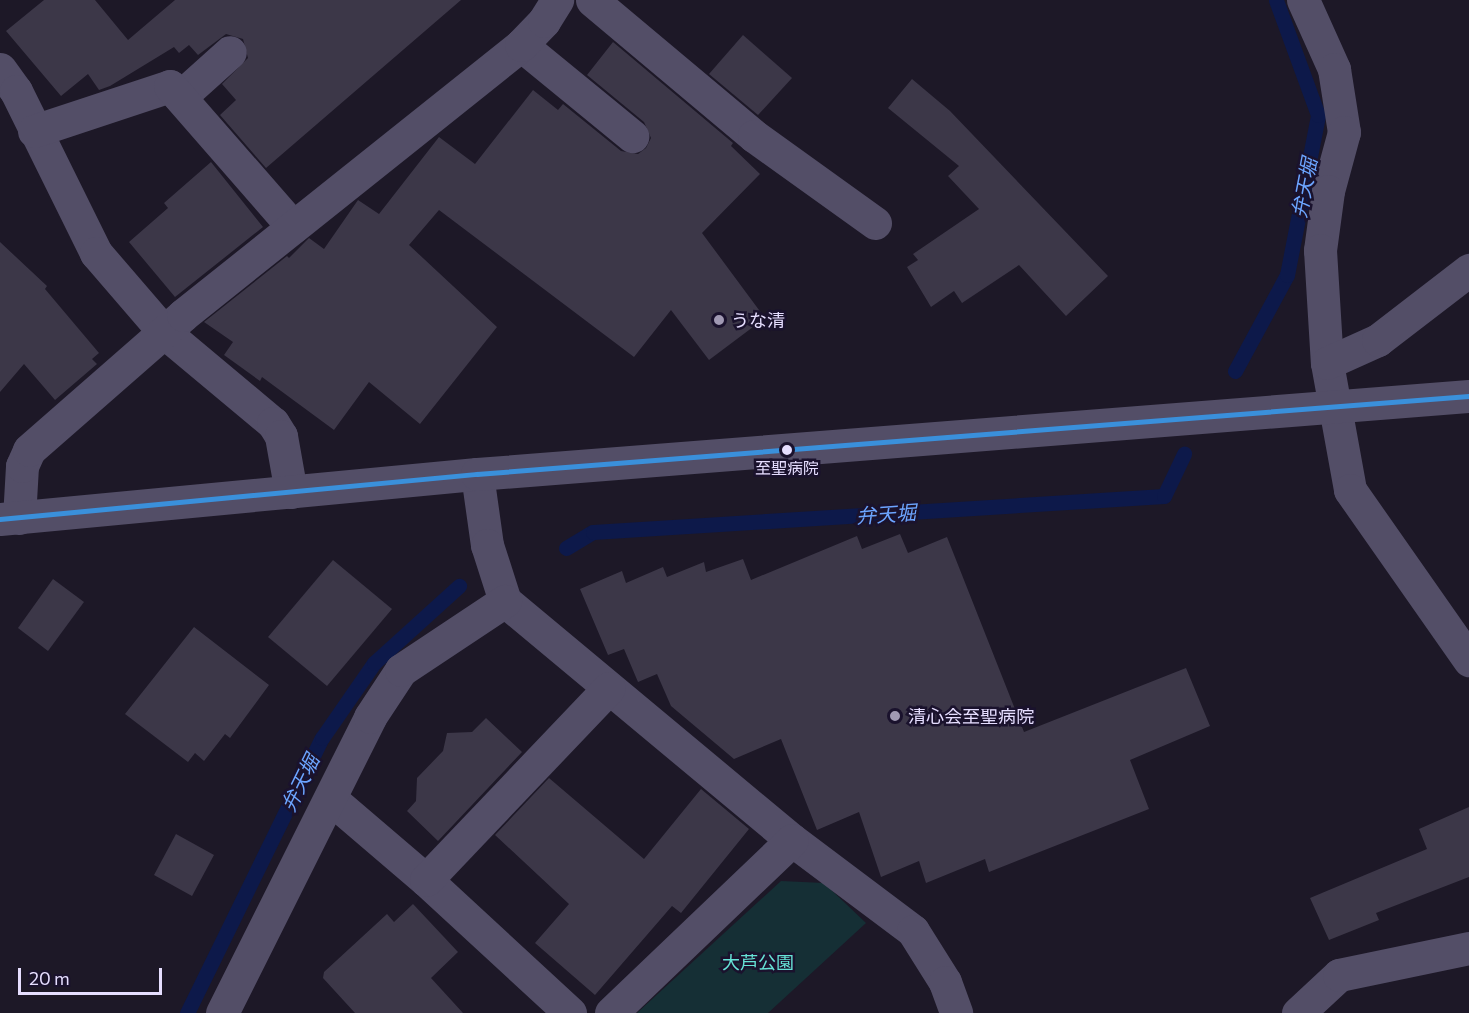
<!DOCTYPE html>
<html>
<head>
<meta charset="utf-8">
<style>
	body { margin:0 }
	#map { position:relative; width:1469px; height:1013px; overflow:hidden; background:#1d1827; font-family:Commissioner,"Noto Sans JP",sans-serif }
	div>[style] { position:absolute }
	.green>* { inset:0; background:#152f35 }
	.stream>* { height:15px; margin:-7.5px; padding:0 7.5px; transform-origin:7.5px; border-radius:7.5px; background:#0d194a }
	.building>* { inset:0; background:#3c3748 }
	.minor>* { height:33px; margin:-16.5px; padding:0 16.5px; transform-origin:16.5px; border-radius:16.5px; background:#534e67 }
	.bus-1>* { height:4.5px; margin:-2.25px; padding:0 2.25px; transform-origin:2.25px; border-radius:2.25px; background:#3a90db }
	.dots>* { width:16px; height:16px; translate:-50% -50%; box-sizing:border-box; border:3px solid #1a122d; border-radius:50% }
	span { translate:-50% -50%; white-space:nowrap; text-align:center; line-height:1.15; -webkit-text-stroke:5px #1a122d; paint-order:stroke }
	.bus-label { font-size:16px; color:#e6deff }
	.poi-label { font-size:18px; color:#e6deff }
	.left { translate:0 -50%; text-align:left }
	.park-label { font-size:18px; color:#66e2d6 }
	.water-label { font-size:20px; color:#6ca5ff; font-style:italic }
	.scale { position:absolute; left:18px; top:968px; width:144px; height:27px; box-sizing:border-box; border:3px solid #e6deff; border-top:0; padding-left:8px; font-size:18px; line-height:21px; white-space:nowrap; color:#e6deff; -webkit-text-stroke:4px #1a122d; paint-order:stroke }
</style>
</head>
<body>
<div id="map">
	<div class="green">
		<div style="clip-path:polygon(781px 881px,824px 883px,866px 923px,768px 1013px,637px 1013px)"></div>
	</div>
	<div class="stream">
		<div style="left:1235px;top:371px;width:109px;rotate:-61.6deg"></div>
		<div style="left:1287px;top:275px;width:163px;rotate:-79deg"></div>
		<div style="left:1318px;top:115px;width:122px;rotate:-110.1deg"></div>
		<div style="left:566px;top:548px;width:31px;rotate:-31deg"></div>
		<div style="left:593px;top:532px;width:572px;rotate:-3.61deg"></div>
		<div style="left:1164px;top:496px;width:47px;rotate:-64.5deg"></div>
		<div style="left:187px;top:1013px;width:306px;rotate:-63.9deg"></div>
		<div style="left:322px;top:738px;width:91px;rotate:-55.3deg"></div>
		<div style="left:374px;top:663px;width:115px;rotate:-42.2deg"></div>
	</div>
	<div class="building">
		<div style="clip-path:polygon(44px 0,95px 0,128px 40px,175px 0,461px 0,266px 168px,220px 115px,236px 100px,222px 84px,248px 58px,243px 39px,226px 34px,198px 55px,189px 45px,179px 53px,174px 47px,110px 86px,99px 90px,88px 74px,61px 96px,6px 31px)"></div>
		<div style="clip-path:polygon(743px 35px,792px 78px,758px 115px,709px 74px)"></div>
		<div style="clip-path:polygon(613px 42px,733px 143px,731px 146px,760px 174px,702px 233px,765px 318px,709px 360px,671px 310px,634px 357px,439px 210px,409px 245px,497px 327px,420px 424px,369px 382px,334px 430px,262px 377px,260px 381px,224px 355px,233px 342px,204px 322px,287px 256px,289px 258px,309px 238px,324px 249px,358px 200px,379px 214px,439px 137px,475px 164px,533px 90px,558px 110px,563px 104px,621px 151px,638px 154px,646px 148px,651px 138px,644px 122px,587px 75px)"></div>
		<div style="clip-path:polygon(912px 79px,950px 111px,1108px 276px,1066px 316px,1019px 265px,962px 303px,954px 291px,931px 307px,907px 267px,918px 260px,913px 254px,979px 209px,948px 176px,959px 166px,888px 108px)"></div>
		<div style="clip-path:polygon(211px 162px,263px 227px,175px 297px,129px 242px,168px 208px,164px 203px)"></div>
		<div style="clip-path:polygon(0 242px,47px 286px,45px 289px,99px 353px,92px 359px,97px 364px,55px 400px,24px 364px,0 392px)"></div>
		<div style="clip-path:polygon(900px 534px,908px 553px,947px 537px,1024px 732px,1186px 668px,1210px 726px,1130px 760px,1149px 809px,989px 872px,985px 859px,926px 883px,919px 861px,881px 877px,859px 812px,817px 830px,781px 739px,734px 759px,671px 706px,657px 674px,638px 682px,624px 649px,608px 655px,580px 589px,622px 571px,626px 583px,663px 567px,667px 577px,704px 562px,706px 572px,743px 559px,751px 580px,857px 536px,862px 549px)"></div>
		<div style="clip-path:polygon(333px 560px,392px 609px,327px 686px,268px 637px)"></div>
		<div style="clip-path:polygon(53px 579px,84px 602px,48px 651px,18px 628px)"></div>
		<div style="clip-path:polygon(194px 627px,269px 685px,230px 738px,225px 734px,204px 761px,195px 753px,188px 762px,125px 714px)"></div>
		<div style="clip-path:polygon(486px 718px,522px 752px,438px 841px,407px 811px,416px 801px,417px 778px,443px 751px,447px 733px,472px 732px)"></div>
		<div style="clip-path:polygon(549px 778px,644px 859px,701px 789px,749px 829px,681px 913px,672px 906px,595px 995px,535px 943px,569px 904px,495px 835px)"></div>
		<div style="clip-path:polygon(1469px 807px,1469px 877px,1376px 913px,1379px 920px,1329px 940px,1310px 898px,1427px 849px,1419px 829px)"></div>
		<div style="clip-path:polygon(176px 834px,214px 855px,192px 896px,154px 875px)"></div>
		<div style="clip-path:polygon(413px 904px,458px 952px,431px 978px,463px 1013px,355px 1013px,323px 978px,324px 972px,387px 914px,394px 922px)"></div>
	</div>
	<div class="minor">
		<div style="left:592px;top:0;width:212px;rotate:40deg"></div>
		<div style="left:754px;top:136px;width:149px;rotate:35.7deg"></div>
		<div style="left:1303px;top:0;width:76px;rotate:65.8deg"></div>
		<div style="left:1334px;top:69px;width:64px;rotate:81deg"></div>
		<div style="left:1344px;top:132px;width:61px;rotate:105.2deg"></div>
		<div style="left:1328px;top:191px;width:60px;rotate:97.7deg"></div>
		<div style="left:1320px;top:250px;width:113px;rotate:86.5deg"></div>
		<div style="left:1327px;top:363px;width:129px;rotate:79.7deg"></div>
		<div style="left:1350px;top:490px;width:208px;rotate:55deg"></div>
		<div style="left:521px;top:45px;width:144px;rotate:39.3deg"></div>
		<div style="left:0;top:69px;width:27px;rotate:54deg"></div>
		<div style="left:16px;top:91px;width:181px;rotate:63.7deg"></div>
		<div style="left:96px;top:253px;width:104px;rotate:49.3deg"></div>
		<div style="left:164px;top:332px;width:142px;rotate:39.9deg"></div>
		<div style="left:273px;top:423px;width:15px;rotate:58deg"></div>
		<div style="left:281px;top:436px;width:57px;rotate:79.9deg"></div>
		<div style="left:180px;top:97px;width:67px;rotate:-42deg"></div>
		<div style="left:34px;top:131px;width:143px;rotate:-18.3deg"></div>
		<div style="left:170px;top:86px;width:187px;rotate:48.9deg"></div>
		<div style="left:1327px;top:363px;width:56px;rotate:-24.3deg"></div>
		<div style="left:1378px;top:340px;width:115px;rotate:-37.6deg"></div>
		<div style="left:477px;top:474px;width:72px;rotate:82deg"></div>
		<div style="left:487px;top:545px;width:59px;rotate:72.2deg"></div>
		<div style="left:505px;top:601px;width:373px;rotate:39.8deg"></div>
		<div style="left:792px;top:840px;width:151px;rotate:36.9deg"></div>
		<div style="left:913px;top:931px;width:60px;rotate:57.9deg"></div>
		<div style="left:945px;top:982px;width:33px;rotate:70deg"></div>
		<div style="left:19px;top:518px;width:52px;rotate:-86.7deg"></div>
		<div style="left:22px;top:466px;width:17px;rotate:-66deg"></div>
		<div style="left:29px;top:450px;width:205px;rotate:-41.2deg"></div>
		<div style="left:183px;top:315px;width:433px;rotate:-38.6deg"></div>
		<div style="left:521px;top:45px;width:33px;rotate:-46deg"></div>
		<div style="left:544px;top:21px;width:25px;rotate:-58deg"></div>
		<div style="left:0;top:519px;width:479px;rotate:-5.4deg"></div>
		<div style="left:477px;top:474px;width:995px;rotate:-4.5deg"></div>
		<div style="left:331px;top:799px;width:125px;rotate:40.5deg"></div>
		<div style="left:426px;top:880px;width:196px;rotate:42.7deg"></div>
		<div style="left:426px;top:880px;width:265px;rotate:-46.4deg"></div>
		<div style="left:222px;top:1013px;width:331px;rotate:-63.4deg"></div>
		<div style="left:370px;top:717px;width:56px;rotate:-56.6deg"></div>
		<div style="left:401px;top:670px;width:125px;rotate:-33.6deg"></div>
		<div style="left:611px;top:1013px;width:250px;rotate:-43.7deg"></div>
		<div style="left:1298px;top:1013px;width:56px;rotate:-42.8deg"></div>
		<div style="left:1339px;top:975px;width:133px;rotate:-11.7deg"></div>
	</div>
	<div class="bus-1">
		<div style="left:0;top:519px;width:479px;rotate:-5.4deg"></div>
		<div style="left:477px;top:474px;width:995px;rotate:-4.5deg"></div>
	</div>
	<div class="dots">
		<div style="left:719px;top:320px;background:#a099b3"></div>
		<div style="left:787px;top:450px;background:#e6deff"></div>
		<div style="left:895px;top:716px;background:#a099b3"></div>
	</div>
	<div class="bus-label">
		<span style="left:787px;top:468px">至聖病院</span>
	</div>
	<div class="poi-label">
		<span class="left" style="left:731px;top:320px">うな清</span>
		<span class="left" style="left:908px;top:716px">清心会至聖病院</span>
	</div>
	<div class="park-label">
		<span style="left:758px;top:962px">大芦公園</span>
	</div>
	<div class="water-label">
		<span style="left:1304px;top:188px;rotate:-79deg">弁天堀</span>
		<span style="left:886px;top:514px;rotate:-4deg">弁天堀</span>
		<span style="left:300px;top:783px;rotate:-64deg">弁天堀</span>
	</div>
	<div class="scale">20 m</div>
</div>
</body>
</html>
